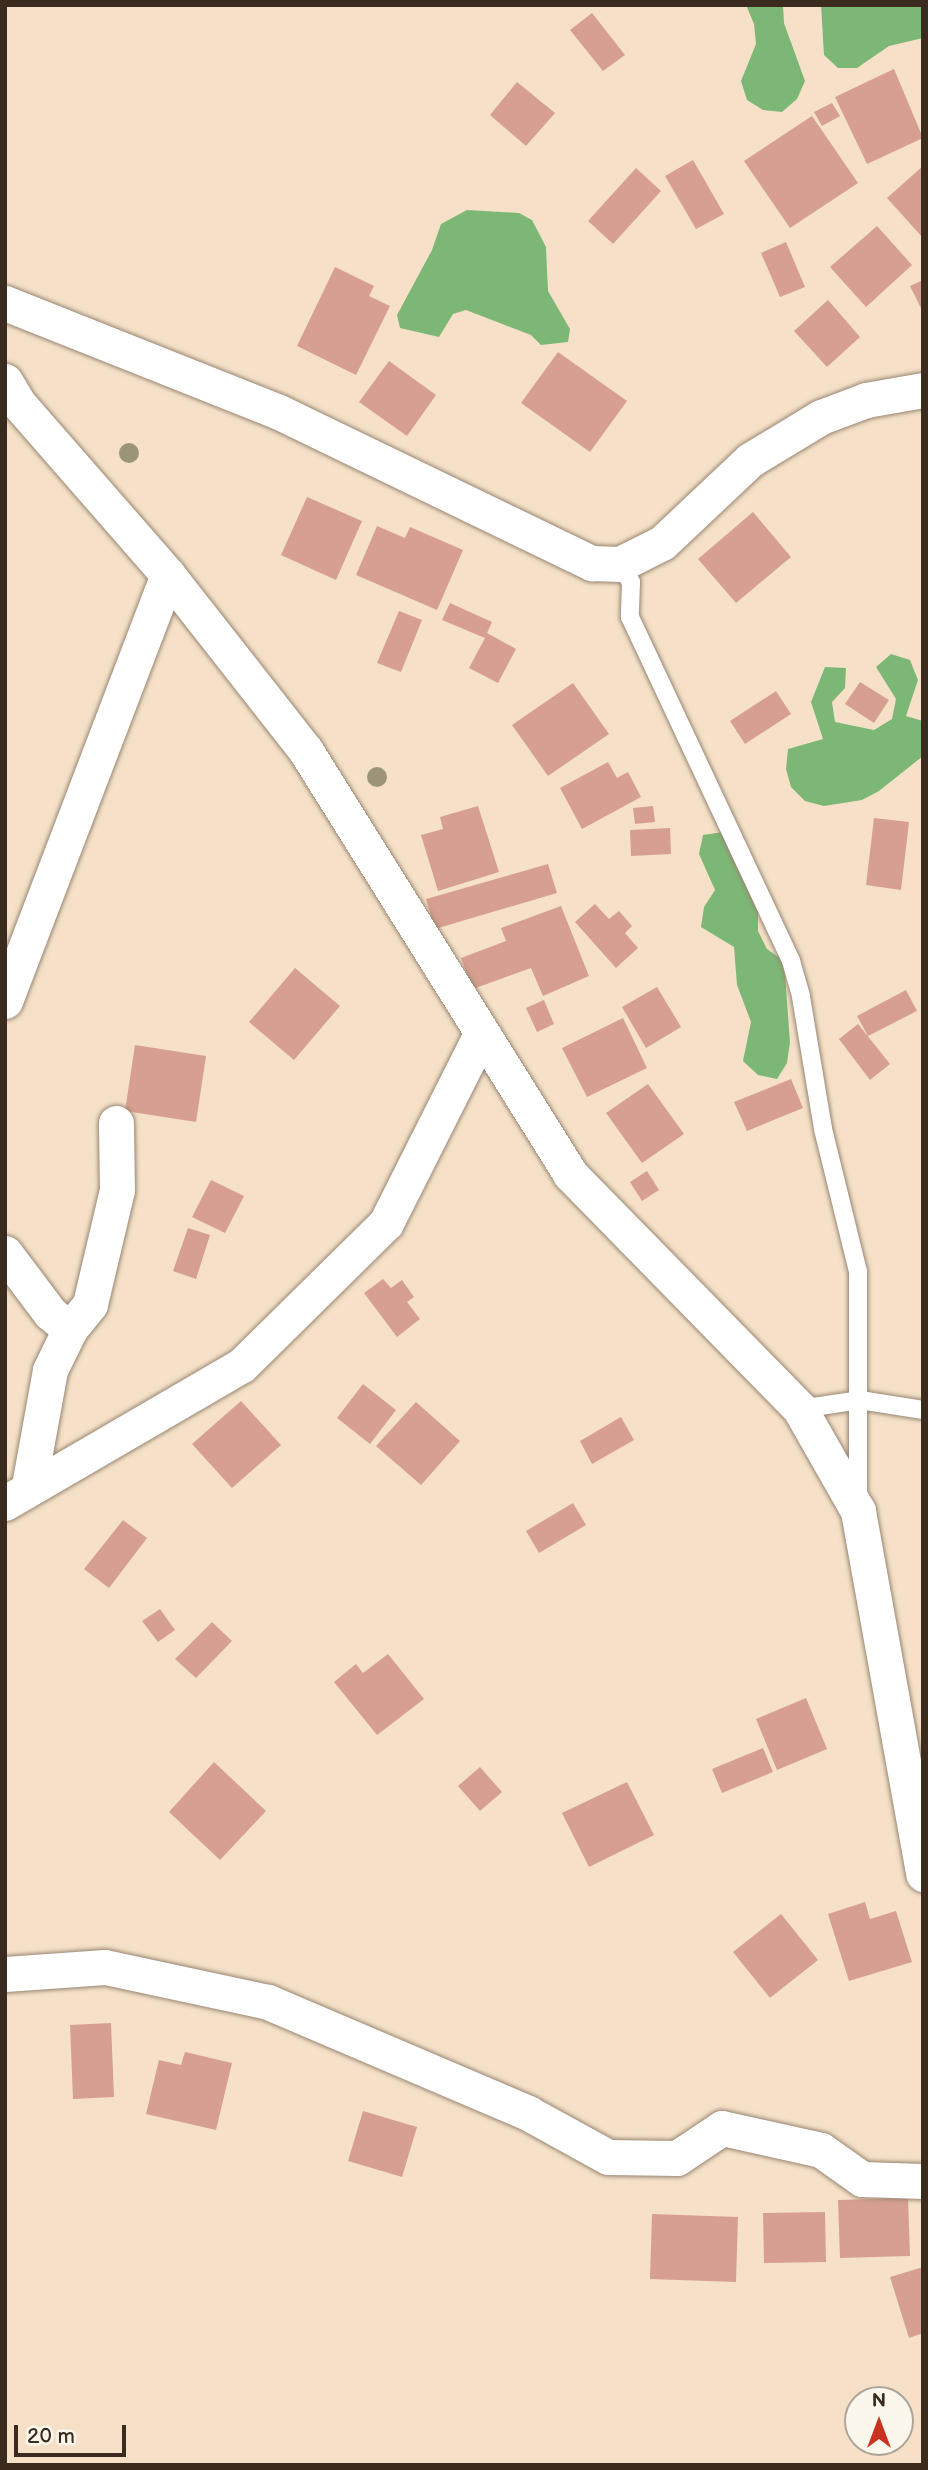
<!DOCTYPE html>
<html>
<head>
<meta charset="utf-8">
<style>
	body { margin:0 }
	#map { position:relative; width:928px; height:2470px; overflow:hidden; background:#f6e1c8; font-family:"Balsamiq Sans",sans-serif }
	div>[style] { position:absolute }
	.forest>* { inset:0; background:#7db776 }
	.building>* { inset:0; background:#d69f8f }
	.roads { filter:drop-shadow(0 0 2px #988673) drop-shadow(0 0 2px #988673) }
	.service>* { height:18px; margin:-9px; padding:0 9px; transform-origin:9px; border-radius:9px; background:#fff }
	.minor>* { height:35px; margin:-17.5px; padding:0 17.5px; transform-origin:17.5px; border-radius:17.5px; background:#fff }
	.trees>* { width:20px; height:20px; margin:-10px; border-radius:50%; background:#9c9479 }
	span { translate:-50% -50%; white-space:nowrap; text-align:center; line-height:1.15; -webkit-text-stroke:6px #fbf7ec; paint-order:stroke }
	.frame { position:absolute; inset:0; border:7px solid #3b2a1e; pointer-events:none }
	.north { position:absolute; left:844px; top:2386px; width:70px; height:70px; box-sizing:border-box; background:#fbf7ec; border:2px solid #aea59a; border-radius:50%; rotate:0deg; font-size:19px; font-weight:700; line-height:28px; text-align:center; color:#3b2a1e }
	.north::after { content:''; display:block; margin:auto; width:24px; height:32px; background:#c8321e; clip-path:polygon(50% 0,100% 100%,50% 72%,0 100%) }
	.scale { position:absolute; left:14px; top:2425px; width:112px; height:32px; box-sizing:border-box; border:4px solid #3b2a1e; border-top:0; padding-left:9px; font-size:21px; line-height:24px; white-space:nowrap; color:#3b2a1e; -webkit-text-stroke:5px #fbf7ec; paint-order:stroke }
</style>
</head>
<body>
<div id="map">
	<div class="forest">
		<div style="clip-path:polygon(746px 5px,783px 5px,784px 23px,805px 81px,797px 99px,782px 112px,763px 110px,747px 100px,741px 81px,756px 44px,754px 24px)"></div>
		<div style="clip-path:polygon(821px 5px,923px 5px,923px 38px,889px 46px,857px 68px,838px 68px,824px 55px)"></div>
		<div style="clip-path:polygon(467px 210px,519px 213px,532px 220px,546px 247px,548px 291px,570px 329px,568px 342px,541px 345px,531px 335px,466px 310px,453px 314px,439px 337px,400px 328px,397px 315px,432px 250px,441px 224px)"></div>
		<div style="clip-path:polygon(891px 654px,910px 660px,918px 680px,906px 716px,923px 721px,923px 756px,879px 791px,862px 800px,824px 806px,805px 801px,791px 787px,786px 769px,788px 749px,823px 739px,811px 702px,825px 667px,846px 668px,845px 688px,832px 702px,835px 722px,874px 730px,892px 719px,896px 699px,876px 667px)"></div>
		<div style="clip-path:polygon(723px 832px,758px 911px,758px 931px,767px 949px,784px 961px,790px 1042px,787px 1063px,777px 1079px,758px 1075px,743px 1061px,751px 1022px,737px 985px,734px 947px,701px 927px,704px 907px,715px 890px,699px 854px,703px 835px)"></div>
	</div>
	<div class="building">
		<div style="clip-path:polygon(592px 13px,625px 55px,603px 71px,570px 30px)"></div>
		<div style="clip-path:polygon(894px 69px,923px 138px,867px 164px,835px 97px)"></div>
		<div style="clip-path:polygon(517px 82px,555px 113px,526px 146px,490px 115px)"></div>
		<div style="clip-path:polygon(832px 103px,840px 116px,822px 126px,814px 112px)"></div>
		<div style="clip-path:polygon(812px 116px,858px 183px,790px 228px,744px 161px)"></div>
		<div style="clip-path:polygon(693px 160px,724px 214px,696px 229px,665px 176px)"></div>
		<div style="clip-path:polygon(923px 166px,923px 238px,887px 198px)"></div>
		<div style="clip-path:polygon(636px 168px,661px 191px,613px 244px,588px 221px)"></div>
		<div style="clip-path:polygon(877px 226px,912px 265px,866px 307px,830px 267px)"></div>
		<div style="clip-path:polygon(786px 242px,805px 287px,780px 297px,761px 253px)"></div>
		<div style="clip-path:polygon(335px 267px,374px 286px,369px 296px,390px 306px,356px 375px,297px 346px)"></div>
		<div style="clip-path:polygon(923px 280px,923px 312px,910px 286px)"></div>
		<div style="clip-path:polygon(828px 300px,860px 337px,827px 367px,794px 331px)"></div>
		<div style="clip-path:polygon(558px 352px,627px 401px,590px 452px,521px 403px)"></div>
		<div style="clip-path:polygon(389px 361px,436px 395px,407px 436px,359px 402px)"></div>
		<div style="clip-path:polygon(307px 497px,362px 521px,336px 580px,281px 555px)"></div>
		<div style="clip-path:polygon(753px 512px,791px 557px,736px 603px,698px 559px)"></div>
		<div style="clip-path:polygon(377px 526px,405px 538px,410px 527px,463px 550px,437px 610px,356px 575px)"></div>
		<div style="clip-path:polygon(450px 603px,492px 622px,487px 633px,516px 649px,498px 683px,469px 668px,485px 638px,442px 620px)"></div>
		<div style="clip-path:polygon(399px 611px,422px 620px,401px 672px,377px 663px)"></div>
		<div style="clip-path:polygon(860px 682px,889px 700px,874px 723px,845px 704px)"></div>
		<div style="clip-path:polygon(573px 683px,609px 734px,548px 776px,512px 725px)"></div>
		<div style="clip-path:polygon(776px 691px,791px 714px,745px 744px,730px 721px)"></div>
		<div style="clip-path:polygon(608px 762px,617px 778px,628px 772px,641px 797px,582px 829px,560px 788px)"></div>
		<div style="clip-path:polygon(478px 806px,499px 872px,438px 891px,421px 835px,443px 829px,440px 817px)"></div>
		<div style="clip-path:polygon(653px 806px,655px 822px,635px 824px,633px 808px)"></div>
		<div style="clip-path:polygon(874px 818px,909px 822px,901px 890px,866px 885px)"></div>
		<div style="clip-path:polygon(670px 828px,671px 854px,631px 856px,630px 830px)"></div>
		<div style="clip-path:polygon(548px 864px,557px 893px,435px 929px,426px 899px)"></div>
		<div style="clip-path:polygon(595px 904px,609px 919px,619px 911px,632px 926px,625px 933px,638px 948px,616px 968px,575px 922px)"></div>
		<div style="clip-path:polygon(561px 906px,589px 976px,543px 996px,531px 968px,473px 989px,461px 958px,506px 941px,501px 928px)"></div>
		<div style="clip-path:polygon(295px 968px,340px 1006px,294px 1060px,249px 1022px)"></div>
		<div style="clip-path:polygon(657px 987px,681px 1027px,646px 1048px,622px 1007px)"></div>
		<div style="clip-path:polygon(906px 990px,917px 1011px,868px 1036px,857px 1016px)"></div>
		<div style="clip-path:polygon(544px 1000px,554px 1024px,537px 1032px,526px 1008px)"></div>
		<div style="clip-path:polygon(623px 1018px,647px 1068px,587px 1097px,562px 1048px)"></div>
		<div style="clip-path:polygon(858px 1024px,890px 1064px,870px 1080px,839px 1039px)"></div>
		<div style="clip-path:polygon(135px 1045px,206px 1056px,196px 1122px,125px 1111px)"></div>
		<div style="clip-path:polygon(791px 1079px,803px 1108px,747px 1131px,734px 1102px)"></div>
		<div style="clip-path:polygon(648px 1084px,684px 1134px,642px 1163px,606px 1113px)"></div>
		<div style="clip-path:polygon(647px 1171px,659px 1190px,642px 1201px,630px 1182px)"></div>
		<div style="clip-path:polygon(211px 1180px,244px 1196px,225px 1233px,192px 1217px)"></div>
		<div style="clip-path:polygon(188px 1228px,210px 1235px,196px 1279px,173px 1271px)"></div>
		<div style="clip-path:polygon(383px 1279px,391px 1288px,402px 1280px,414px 1297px,407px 1302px,420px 1319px,397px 1337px,364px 1293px)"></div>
		<div style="clip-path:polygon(363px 1384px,396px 1410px,370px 1444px,337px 1418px)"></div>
		<div style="clip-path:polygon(241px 1401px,281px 1445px,232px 1488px,192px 1444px)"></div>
		<div style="clip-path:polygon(416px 1402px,460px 1441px,421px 1485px,376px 1446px)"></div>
		<div style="clip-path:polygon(621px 1417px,634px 1440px,592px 1464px,580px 1441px)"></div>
		<div style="clip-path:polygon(573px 1503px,586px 1525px,539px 1553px,526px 1531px)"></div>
		<div style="clip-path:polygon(123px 1520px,147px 1538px,109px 1588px,84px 1569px)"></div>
		<div style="clip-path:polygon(160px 1609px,175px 1630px,158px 1642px,142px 1621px)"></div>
		<div style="clip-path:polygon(212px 1622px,232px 1641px,196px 1678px,175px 1659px)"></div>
		<div style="clip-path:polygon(388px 1654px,424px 1699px,377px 1735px,334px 1682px,356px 1664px,363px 1673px)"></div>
		<div style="clip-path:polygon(806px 1698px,827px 1749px,777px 1770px,756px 1719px)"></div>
		<div style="clip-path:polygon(763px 1748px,773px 1772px,722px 1793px,712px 1769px)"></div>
		<div style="clip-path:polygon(214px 1762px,266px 1811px,220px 1860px,169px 1812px)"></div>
		<div style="clip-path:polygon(480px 1767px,502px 1792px,480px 1811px,458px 1786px)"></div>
		<div style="clip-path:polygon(627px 1782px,654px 1835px,589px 1867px,562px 1813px)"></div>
		<div style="clip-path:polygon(865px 1902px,870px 1919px,896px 1911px,912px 1962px,849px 1981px,828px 1914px)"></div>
		<div style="clip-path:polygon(781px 1914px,818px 1960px,770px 1998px,733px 1952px)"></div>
		<div style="clip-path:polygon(111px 2023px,114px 2097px,73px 2099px,70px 2025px)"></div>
		<div style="clip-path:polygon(185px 2052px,232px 2063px,216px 2130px,146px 2114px,159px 2060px,181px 2065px)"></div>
		<div style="clip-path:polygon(363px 2111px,417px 2127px,402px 2177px,348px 2161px)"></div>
		<div style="clip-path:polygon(908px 2198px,910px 2256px,840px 2258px,838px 2200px)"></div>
		<div style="clip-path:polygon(825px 2212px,826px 2262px,764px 2263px,763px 2213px)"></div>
		<div style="clip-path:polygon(652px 2214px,738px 2217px,736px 2282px,650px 2279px)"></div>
		<div style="clip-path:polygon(923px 2267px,923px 2333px,909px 2338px,890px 2277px)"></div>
	</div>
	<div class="roads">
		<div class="service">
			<div style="left:620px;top:564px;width:21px;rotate:59deg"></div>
			<div style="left:631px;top:582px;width:35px;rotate:92deg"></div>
			<div style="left:630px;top:617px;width:380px;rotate:64.9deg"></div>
			<div style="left:791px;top:961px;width:37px;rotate:74deg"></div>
			<div style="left:801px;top:997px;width:134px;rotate:80.5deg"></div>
			<div style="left:823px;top:1129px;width:146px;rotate:76.2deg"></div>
			<div style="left:858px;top:1271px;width:230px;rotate:90deg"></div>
			<div style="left:800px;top:1409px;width:61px;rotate:-8.5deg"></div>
			<div style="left:860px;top:1400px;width:64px;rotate:9deg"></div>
		</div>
		<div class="minor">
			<div style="left:5px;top:303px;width:295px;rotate:21.7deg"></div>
			<div style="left:279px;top:412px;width:348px;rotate:25.8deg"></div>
			<div style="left:592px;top:563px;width:28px;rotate:2deg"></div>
			<div style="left:620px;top:564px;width:47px;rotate:-26.6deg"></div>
			<div style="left:662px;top:543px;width:121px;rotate:-43.3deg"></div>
			<div style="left:750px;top:460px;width:83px;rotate:-31.2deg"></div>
			<div style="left:821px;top:417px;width:48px;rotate:-20.7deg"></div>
			<div style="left:866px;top:400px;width:58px;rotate:-10deg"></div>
			<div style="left:5px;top:381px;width:26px;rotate:59deg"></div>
			<div style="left:18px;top:403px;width:228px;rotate:48.9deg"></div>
			<div style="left:168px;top:575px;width:224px;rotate:51.9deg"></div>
			<div style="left:306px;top:751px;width:499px;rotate:58deg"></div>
			<div style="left:570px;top:1174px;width:329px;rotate:45.6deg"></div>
			<div style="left:800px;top:1409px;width:117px;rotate:60.4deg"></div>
			<div style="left:858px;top:1511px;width:369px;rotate:79.8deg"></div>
			<div style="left:5px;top:1001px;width:456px;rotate:-69.1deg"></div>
			<div style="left:5px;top:1253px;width:75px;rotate:53.1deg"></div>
			<div style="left:50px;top:1313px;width:26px;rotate:39deg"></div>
			<div style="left:70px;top:1329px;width:46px;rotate:116deg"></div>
			<div style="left:50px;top:1370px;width:118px;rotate:100.3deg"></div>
			<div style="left:70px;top:1329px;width:32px;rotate:-51deg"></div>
			<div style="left:90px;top:1304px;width:117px;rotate:-76.7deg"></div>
			<div style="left:117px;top:1190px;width:67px;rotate:-90.9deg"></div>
			<div style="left:5px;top:1503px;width:274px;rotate:-30.2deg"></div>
			<div style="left:242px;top:1365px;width:202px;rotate:-44.6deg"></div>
			<div style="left:386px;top:1223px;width:209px;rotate:-63.3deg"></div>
			<div style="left:5px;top:1974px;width:100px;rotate:-4deg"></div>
			<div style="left:105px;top:1967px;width:167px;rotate:12.1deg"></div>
			<div style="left:268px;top:2002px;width:283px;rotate:23.1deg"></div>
			<div style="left:528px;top:2113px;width:91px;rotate:28.8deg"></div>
			<div style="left:608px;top:2157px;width:69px;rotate:0.8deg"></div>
			<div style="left:677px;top:2158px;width:54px;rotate:-33.7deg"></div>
			<div style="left:722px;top:2128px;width:101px;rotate:12.5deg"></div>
			<div style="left:821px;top:2150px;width:50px;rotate:35.3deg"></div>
			<div style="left:862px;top:2179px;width:61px;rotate:1.9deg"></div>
		</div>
	</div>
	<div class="trees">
		<div style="left:129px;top:453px"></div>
		<div style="left:377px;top:777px"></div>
	</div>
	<div class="frame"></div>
	<div class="north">N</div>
	<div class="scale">20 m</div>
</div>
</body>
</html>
